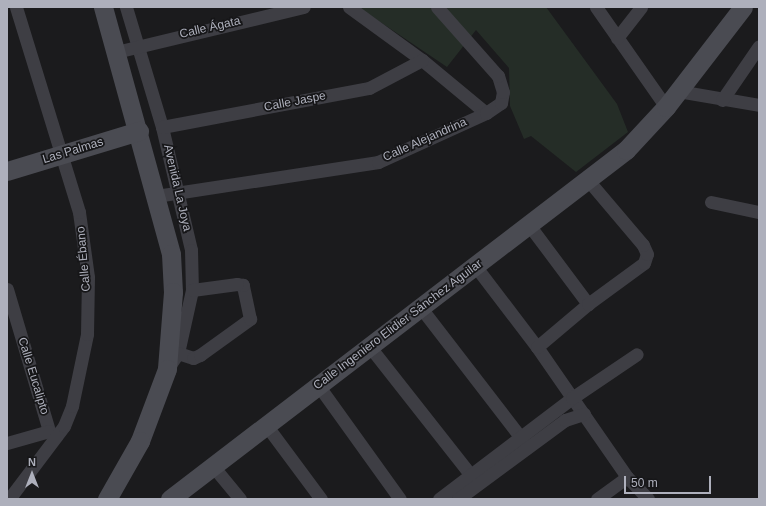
<!DOCTYPE html>
<html>
<head>
<meta charset="utf-8">
<style>
	body { margin:0 }
	#map { position:relative; width:766px; height:506px; overflow:hidden; background:#1b1b1d; font-family:Arial,sans-serif }
	div>[style] { position:absolute }
	.green>* { inset:0; background:#252d27 }
	.street>* { height:13px; margin:-6.5px; padding:0 6.5px; transform-origin:6.5px; border-radius:6.5px; background:#3e3e44 }
	.secondary>* { height:19px; margin:-9.5px; padding:0 9.5px; transform-origin:9.5px; border-radius:9.5px; background:#4a4b52 }
	span { translate:-50% -50%; white-space:nowrap; text-align:center; line-height:1.15; -webkit-text-stroke:3.5px #161618; paint-order:stroke }
	.street-label { font-size:12px; color:#aeb0bc }
	.frame { position:absolute; inset:0; border:8px solid #aeb0bc; pointer-events:none }
	.north { position:absolute; left:12px; top:454px; width:40px; height:40px; -webkit-text-stroke:3px #161618; paint-order:stroke; rotate:0deg; font-size:11px; font-weight:700; line-height:16px; text-align:center; color:#aeb0bc }
	.north::after { content:''; display:block; margin:auto; width:14px; height:18px; background:#aeb0bc; clip-path:polygon(50% 0,100% 100%,50% 72%,0 100%) }
	.scale { position:absolute; left:624px; top:476px; width:87px; height:18px; box-sizing:border-box; border:2px solid #aeb0bc; border-top:0; padding-left:5px; font-size:12px; line-height:14px; white-space:nowrap; color:#aeb0bc; -webkit-text-stroke:3px #161618; paint-order:stroke }
</style>
</head>
<body>
<div id="map">
	<div class="green">
		<div style="clip-path:polygon(358px 7px,546px 7px,617px 104px,628px 132px,576px 172px,531px 136px,524px 139px,510px 106px,509px 68px,476px 30px,447px 67px)"></div>
	</div>
	<div class="street">
		<div style="left:126px;top:7px;width:125px;rotate:73.3deg"></div>
		<div style="left:162px;top:127px;width:126px;rotate:76.7deg"></div>
		<div style="left:191px;top:250px;width:40px;rotate:88.6deg"></div>
		<div style="left:192px;top:290px;width:65px;rotate:102.5deg"></div>
		<div style="left:178px;top:353px;width:18px;rotate:124deg"></div>
		<div style="left:349px;top:7px;width:90px;rotate:36deg"></div>
		<div style="left:422px;top:60px;width:83px;rotate:39.6deg"></div>
		<div style="left:596px;top:7px;width:122px;rotate:55deg"></div>
		<div style="left:617px;top:38px;width:39px;rotate:-52deg"></div>
		<div style="left:116px;top:52px;width:193px;rotate:-13.5deg"></div>
		<div style="left:678px;top:91px;width:82px;rotate:9.8deg"></div>
		<div style="left:722px;top:100px;width:65px;rotate:-55.6deg"></div>
		<div style="left:162px;top:127px;width:211px;rotate:-10.7deg"></div>
		<div style="left:369px;top:88px;width:60px;rotate:-27.8deg"></div>
		<div style="left:156px;top:196px;width:225px;rotate:-8.7deg"></div>
		<div style="left:378px;top:162px;width:119px;rotate:-24.4deg"></div>
		<div style="left:486px;top:113px;width:18px;rotate:-34deg"></div>
		<div style="left:501px;top:103px;width:11px;rotate:-80deg"></div>
		<div style="left:503px;top:92px;width:17px;rotate:-107deg"></div>
		<div style="left:498px;top:76px;width:92px;rotate:-131.5deg"></div>
		<div style="left:711px;top:202px;width:49px;rotate:11.8deg"></div>
		<div style="left:529px;top:225px;width:99px;rotate:53.2deg"></div>
		<div style="left:476px;top:267px;width:101px;rotate:52.7deg"></div>
		<div style="left:537px;top:347px;width:158px;rotate:55.3deg"></div>
		<div style="left:627px;top:477px;width:30px;rotate:46deg"></div>
		<div style="left:7px;top:289px;width:148px;rotate:73.5deg"></div>
		<div style="left:49px;top:431px;width:9px;rotate:36deg"></div>
		<div style="left:421px;top:308px;width:175px;rotate:52.4deg"></div>
		<div style="left:370px;top:347px;width:174px;rotate:51.8deg"></div>
		<div style="left:537px;top:347px;width:67px;rotate:-40.1deg"></div>
		<div style="left:588px;top:304px;width:69px;rotate:-36.2deg"></div>
		<div style="left:644px;top:263px;width:9px;rotate:-72deg"></div>
		<div style="left:647px;top:254px;width:10px;rotate:-114deg"></div>
		<div style="left:643px;top:245px;width:87px;rotate:-130.3deg"></div>
		<div style="left:178px;top:353px;width:16px;rotate:18deg"></div>
		<div style="left:193px;top:358px;width:8px;rotate:-23deg"></div>
		<div style="left:200px;top:355px;width:62px;rotate:-35.8deg"></div>
		<div style="left:250px;top:319px;width:35px;rotate:-102deg"></div>
		<div style="left:243px;top:285px;width:6px;rotate:-171deg"></div>
		<div style="left:237px;top:284px;width:45px;rotate:172.4deg"></div>
		<div style="left:318px;top:385px;width:140px;rotate:54.3deg"></div>
		<div style="left:266px;top:425px;width:92px;rotate:53.4deg"></div>
		<div style="left:7px;top:443px;width:44px;rotate:-15.9deg"></div>
		<div style="left:212px;top:465px;width:44px;rotate:50.5deg"></div>
		<div style="left:9px;top:499px;width:91px;rotate:-53deg"></div>
		<div style="left:64px;top:426px;width:22px;rotate:-68deg"></div>
		<div style="left:72px;top:406px;width:74px;rotate:-78.2deg"></div>
		<div style="left:87px;top:334px;width:57px;rotate:-89deg"></div>
		<div style="left:88px;top:277px;width:66px;rotate:-97.9deg"></div>
		<div style="left:79px;top:212px;width:214px;rotate:-107.1deg"></div>
		<div style="left:439px;top:499px;width:167px;rotate:-37.2deg"></div>
		<div style="left:572px;top:398px;width:78px;rotate:-34.1deg"></div>
		<div style="left:458px;top:499px;width:133px;rotate:-36.4deg"></div>
		<div style="left:565px;top:420px;width:20px;rotate:-18deg"></div>
		<div style="left:597px;top:499px;width:37px;rotate:-36deg"></div>
	</div>
	<div class="secondary">
		<div style="left:103px;top:7px;width:256px;rotate:74.6deg"></div>
		<div style="left:171px;top:254px;width:38px;rotate:87deg"></div>
		<div style="left:173px;top:292px;width:77px;rotate:94.5deg"></div>
		<div style="left:167px;top:369px;width:77px;rotate:110.6deg"></div>
		<div style="left:140px;top:441px;width:67px;rotate:119.6deg"></div>
		<div style="left:7px;top:171px;width:138px;rotate:-16.9deg"></div>
		<div style="left:170px;top:499px;width:574px;rotate:-37.43deg"></div>
		<div style="left:626px;top:150px;width:59px;rotate:-47.1deg"></div>
		<div style="left:666px;top:107px;width:126px;rotate:-52.4deg"></div>
	</div>
	<div class="street-label">
		<span style="left:210px;top:28px;rotate:-13deg">Calle Ágata</span>
		<span style="left:295px;top:102px;rotate:-11deg">Calle Jaspe</span>
		<span style="left:425px;top:140px;rotate:-24deg">Calle Alejandrina</span>
		<span style="left:73px;top:151px;rotate:-17deg">Las Palmas</span>
		<span style="left:177px;top:188px;rotate:77deg">Avenida La Joya</span>
		<span style="left:84px;top:259px;rotate:-95deg">Calle Ébano</span>
		<span style="left:398px;top:325px;rotate:-37deg">Calle Ingeniero Elidier Sánchez Aguilar</span>
		<span style="left:33px;top:376px;rotate:73deg">Calle Eucalipto</span>
	</div>
	<div class="frame"></div>
	<div class="north">N</div>
	<div class="scale">50 m</div>
</div>
</body>
</html>
